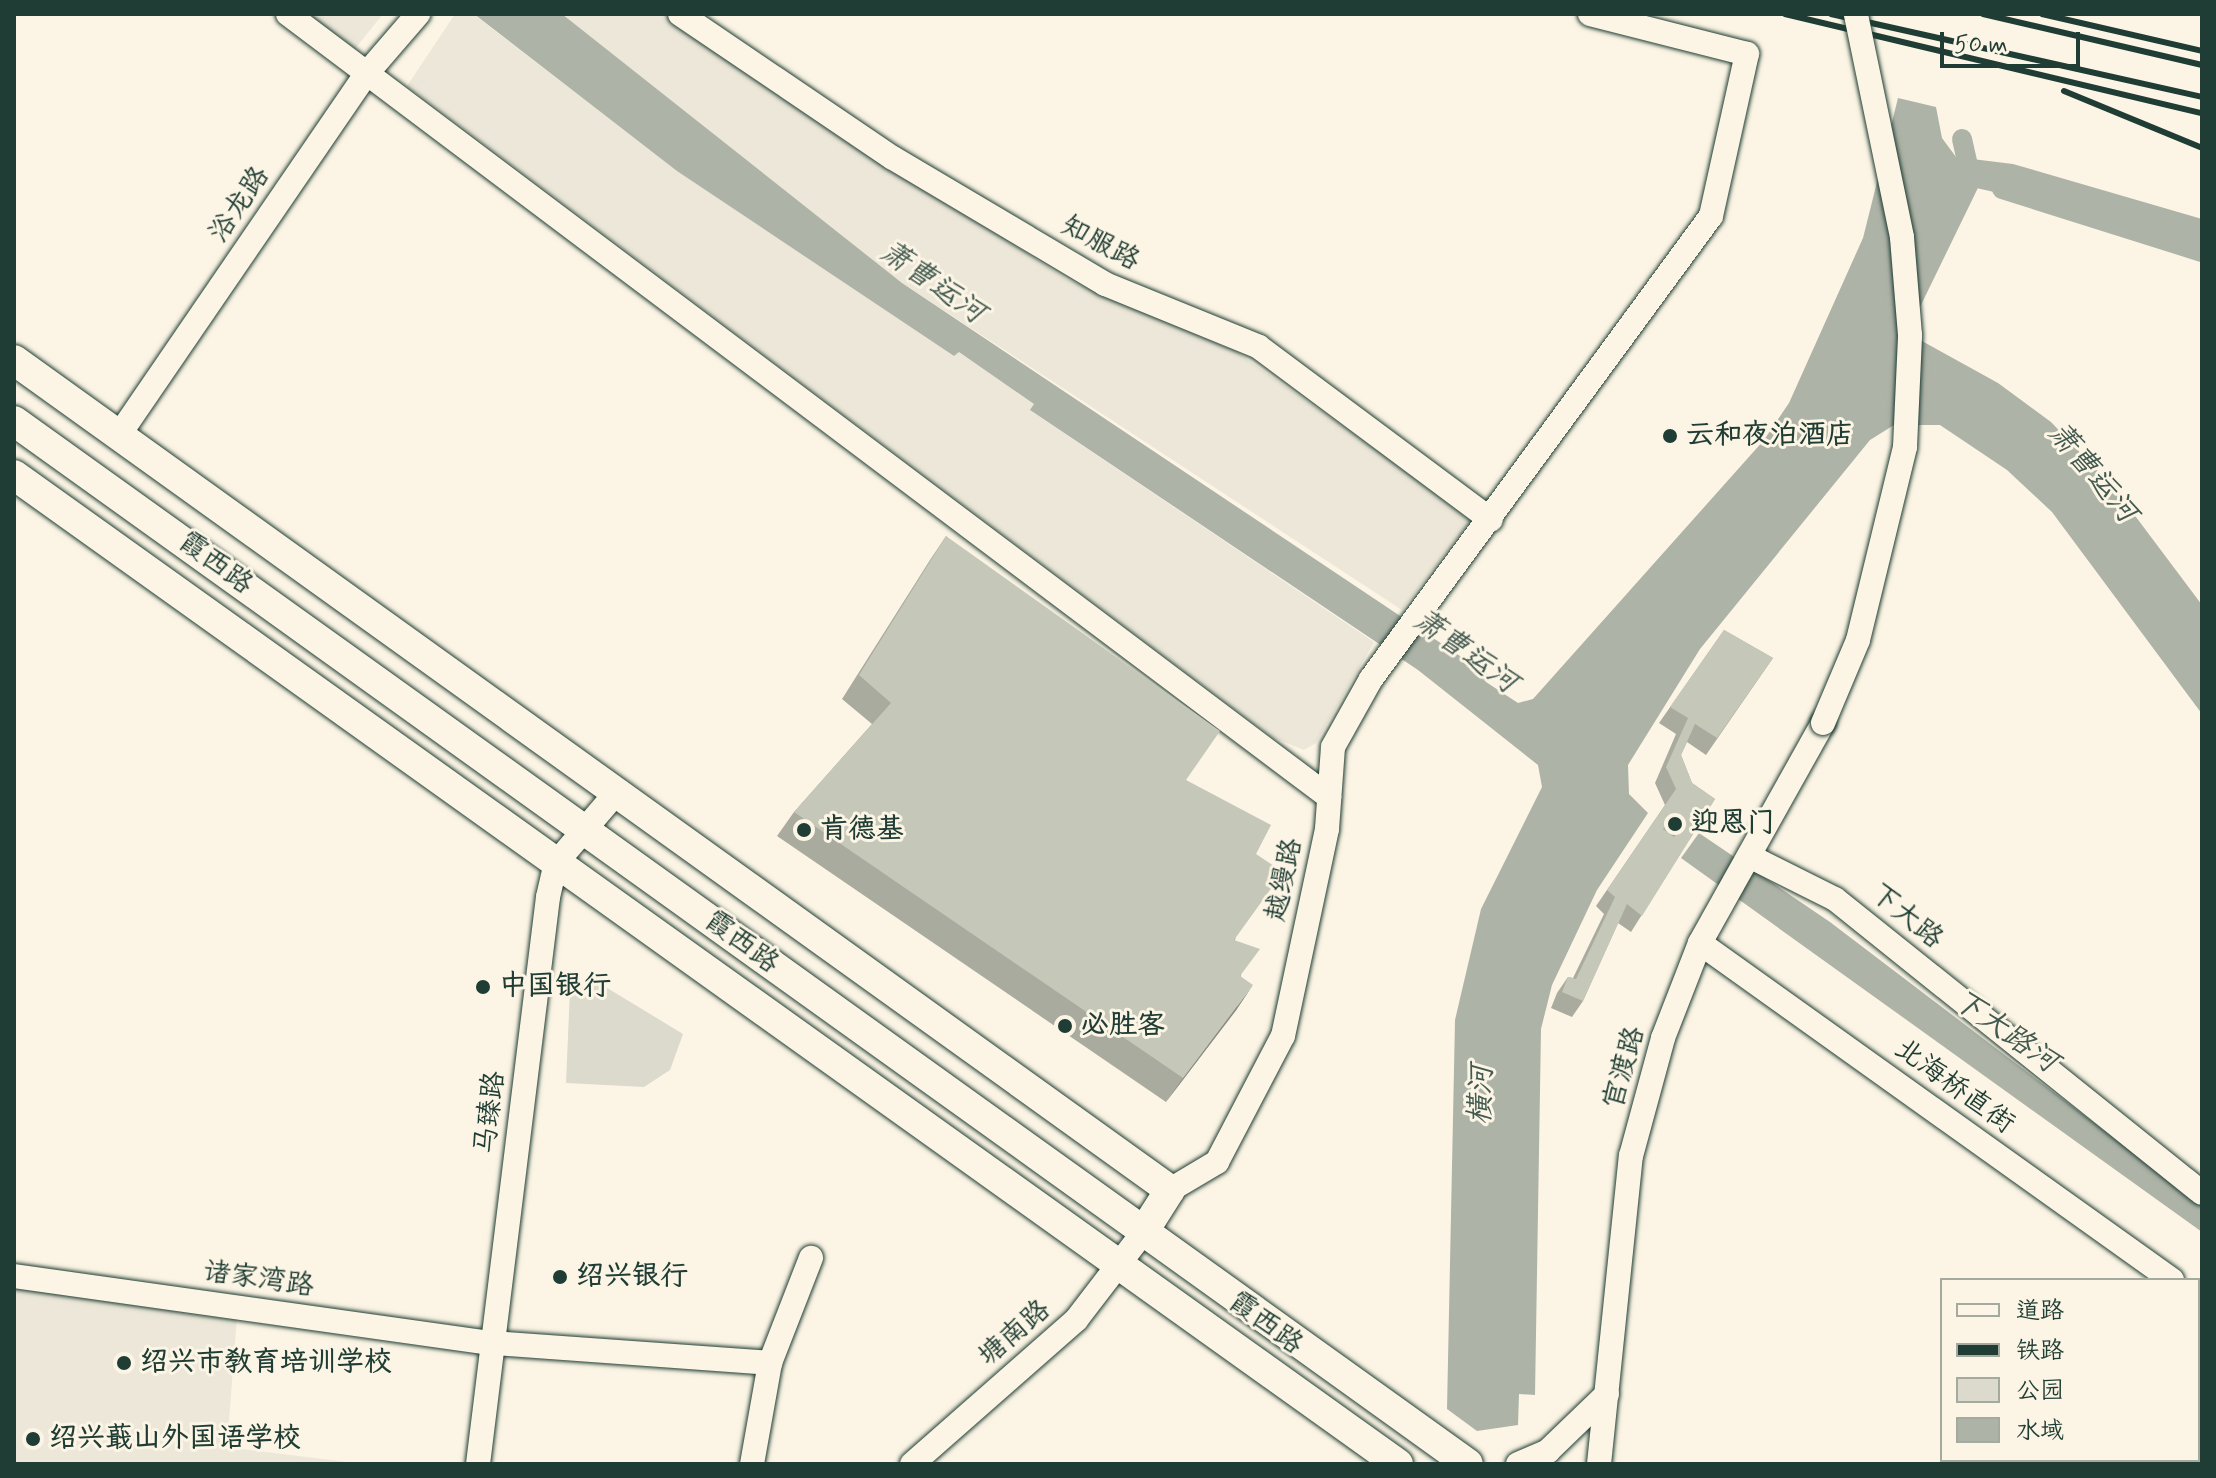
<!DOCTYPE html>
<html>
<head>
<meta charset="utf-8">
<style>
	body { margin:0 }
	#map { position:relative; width:2216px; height:1478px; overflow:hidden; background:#fcf5e5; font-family:Mynerve,"LXGW WenKai TC",sans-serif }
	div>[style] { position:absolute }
	.built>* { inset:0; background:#ece7d8 }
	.green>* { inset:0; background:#dcdacc }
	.water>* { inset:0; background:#aeb3a7 }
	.canal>* { height:20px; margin:-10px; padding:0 10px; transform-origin:10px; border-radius:10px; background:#aeb3a7 }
	.roads { filter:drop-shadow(0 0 2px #1f3d34) drop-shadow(0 0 2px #1f3d34) }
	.minor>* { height:24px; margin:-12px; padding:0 12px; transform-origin:12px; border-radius:12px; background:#fcf5e5 }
	.major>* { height:30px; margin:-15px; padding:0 15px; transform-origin:15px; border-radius:15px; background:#fcf5e5 }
	.rail>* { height:6px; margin:-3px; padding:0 3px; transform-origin:3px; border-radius:3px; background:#1f3d34 }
	.bridges { filter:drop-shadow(0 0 2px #1f3d34) drop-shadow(0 0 2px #1f3d34) }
	.minor-bridge>* { height:24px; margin:-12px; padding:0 12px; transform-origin:12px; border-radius:12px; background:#fcf5e5 }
	.wall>* { inset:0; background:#a9ab9f }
	.shaded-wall>* { inset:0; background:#8a8b82 }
	.building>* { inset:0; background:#c5c7b9 }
	.dots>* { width:22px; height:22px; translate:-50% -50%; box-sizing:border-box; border:4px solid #fcf5e5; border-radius:50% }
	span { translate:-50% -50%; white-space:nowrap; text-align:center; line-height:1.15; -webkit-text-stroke:6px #fcf5e5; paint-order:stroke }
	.street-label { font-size:28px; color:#1f3d34 }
	.poi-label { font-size:28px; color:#1f3d34; font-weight:700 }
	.left { translate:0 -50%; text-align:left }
	.water-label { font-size:30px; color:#435a51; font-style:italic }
	.frame { position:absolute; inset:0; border:16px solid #1f3d34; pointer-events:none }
	.legend { position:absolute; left:1940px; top:1278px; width:260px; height:184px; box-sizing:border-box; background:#fcf5e5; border:2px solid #a4ab9e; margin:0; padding:10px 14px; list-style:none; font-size:24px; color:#1f3d34 }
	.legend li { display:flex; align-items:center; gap:16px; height:40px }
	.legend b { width:40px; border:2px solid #a4ab9e }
	.scale { position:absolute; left:1940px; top:32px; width:140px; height:36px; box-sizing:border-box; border:4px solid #1f3d34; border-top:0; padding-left:10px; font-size:24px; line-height:28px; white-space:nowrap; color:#1f3d34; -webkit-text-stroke:6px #fcf5e5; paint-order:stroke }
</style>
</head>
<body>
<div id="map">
	<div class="built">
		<div style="clip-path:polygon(306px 14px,383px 14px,354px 50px)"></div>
		<div style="clip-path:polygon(455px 14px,473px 14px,678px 171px,954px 356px,958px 351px,1034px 404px,1031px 411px,1374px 642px,1316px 743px,1304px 750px,1272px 737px,407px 86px)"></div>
		<div style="clip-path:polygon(562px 14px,666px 14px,1066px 279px,1235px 351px,1473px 517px,1402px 610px,902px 283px)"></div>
		<div style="clip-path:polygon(14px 1283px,237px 1316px,227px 1447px,363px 1464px,14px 1464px)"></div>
	</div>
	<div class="green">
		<div style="clip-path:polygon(599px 983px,683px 1034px,670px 1070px,644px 1087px,566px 1083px,570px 990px)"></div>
	</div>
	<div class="water">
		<div style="clip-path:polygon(474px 14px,562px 14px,902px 283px,1490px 676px,1486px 682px,1518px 703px,1533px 699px,1764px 440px,1789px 403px,1863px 238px,1898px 98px,1936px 107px,1942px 138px,1956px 157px,2013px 164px,2202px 219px,2202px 252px,2153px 228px,1963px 185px,1901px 306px,1902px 330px,1998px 383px,2051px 422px,2115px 489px,2202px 605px,2202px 714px,2052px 512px,2007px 470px,1940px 425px,1894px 425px,1870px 440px,1700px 649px,1628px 765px,1629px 794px,1648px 813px,1597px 890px,1552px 985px,1541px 1029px,1535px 1395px,1519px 1394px,1518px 1425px,1477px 1431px,1447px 1409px,1455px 1020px,1481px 909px,1542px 787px,1538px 765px,1418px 670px,1030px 410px,1034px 404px,959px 352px,954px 356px,677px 171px)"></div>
		<div style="clip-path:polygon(1699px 833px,1830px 922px,2202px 1205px,2202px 1232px,1681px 858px)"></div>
	</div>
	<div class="canal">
		<div style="left:2002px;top:189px;width:210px;rotate:17.5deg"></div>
		<div style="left:1907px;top:311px;width:147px;rotate:-64.1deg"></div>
		<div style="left:1971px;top:179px;width:41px;rotate:-102.7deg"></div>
	</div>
	<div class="roads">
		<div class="minor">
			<div style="left:288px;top:14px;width:1303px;rotate:36.95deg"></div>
			<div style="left:680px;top:14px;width:257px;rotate:34.1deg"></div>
			<div style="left:893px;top:158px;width:247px;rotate:30.7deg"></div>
			<div style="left:1105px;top:284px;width:166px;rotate:22.2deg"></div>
			<div style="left:1259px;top:347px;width:289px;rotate:36.7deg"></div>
			<div style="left:119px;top:435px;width:440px;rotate:-55.6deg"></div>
			<div style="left:368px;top:72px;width:77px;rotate:-49.2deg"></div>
			<div style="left:1749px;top:856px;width:96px;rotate:26.6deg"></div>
			<div style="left:1835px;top:899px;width:470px;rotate:38.7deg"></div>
			<div style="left:1700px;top:943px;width:580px;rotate:35.53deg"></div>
			<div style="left:1170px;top:1190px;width:55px;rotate:-30.8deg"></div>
			<div style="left:1217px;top:1162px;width:142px;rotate:-62.4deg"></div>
			<div style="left:1283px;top:1036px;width:212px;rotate:-78deg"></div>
			<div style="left:1327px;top:829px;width:82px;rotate:-85.8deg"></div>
			<div style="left:1333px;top:747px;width:78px;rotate:-60.8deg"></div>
			<div style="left:1371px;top:679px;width:574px;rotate:-53.71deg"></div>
			<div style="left:1711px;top:216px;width:166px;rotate:-77.5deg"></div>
			<div style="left:1747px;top:54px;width:162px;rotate:-165.7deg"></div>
			<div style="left:14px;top:1276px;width:484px;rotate:8deg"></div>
			<div style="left:493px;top:1343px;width:278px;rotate:4.1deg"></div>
			<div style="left:2198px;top:1315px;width:8px;rotate:-60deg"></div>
			<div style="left:478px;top:1464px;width:571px;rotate:-82.96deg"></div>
			<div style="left:548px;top:897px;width:35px;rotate:-77deg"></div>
			<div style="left:556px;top:863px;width:92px;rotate:-49.4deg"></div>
			<div style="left:752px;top:1464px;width:103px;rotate:-79.9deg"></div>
			<div style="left:770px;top:1363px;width:113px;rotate:-68.7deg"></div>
			<div style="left:912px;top:1464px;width:218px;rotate:-41.3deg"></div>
			<div style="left:1076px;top:1320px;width:108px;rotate:-52.5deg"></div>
			<div style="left:1518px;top:1464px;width:33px;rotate:-23deg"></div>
			<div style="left:1548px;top:1451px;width:82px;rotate:-44deg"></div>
			<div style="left:1599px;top:1464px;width:310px;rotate:-84.1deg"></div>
			<div style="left:1631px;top:1156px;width:122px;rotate:-74.8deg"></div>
			<div style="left:1663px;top:1038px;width:102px;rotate:-68.7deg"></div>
			<div style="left:1700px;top:943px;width:252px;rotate:-60.8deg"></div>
			<div style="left:2105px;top:1464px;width:4px;rotate:-63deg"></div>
		</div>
		<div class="major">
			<div style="left:14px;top:360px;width:1423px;rotate:35.68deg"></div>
			<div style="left:1170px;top:1190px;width:52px;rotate:122.5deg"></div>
			<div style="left:14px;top:421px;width:1789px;rotate:35.65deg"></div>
			<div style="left:14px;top:475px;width:1701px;rotate:35.55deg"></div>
		</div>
	</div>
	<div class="rail">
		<div style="left:1785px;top:14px;width:429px;rotate:13.4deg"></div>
		<div style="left:1831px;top:14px;width:380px;rotate:12.6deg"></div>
		<div style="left:1983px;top:14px;width:225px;rotate:13.1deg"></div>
		<div style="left:2042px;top:14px;width:164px;rotate:13deg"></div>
		<div style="left:2064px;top:91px;width:149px;rotate:22.4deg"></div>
	</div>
	<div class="bridges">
		<div class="minor-bridge">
			<div style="left:1823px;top:723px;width:90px;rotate:-67.1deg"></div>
			<div style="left:1858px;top:640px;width:199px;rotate:-76.3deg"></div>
			<div style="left:1905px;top:447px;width:112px;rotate:-87.4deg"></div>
			<div style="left:1910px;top:335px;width:98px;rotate:-94.7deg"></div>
			<div style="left:1902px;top:237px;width:228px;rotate:-101.7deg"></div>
		</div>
	</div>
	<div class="wall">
		<div style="clip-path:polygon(946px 536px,1186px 780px,1256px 854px,1235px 940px,1241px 976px,1237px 1009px,1166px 1102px,777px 836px,794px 812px,872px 724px,842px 699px,930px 560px)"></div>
		<div style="clip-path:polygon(1724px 630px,1773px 658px,1706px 755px,1687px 742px,1681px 755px,1692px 783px,1715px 799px,1631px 932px,1618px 923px,1583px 1001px,1572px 1017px,1551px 1008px,1557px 993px,1568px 977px,1573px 978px,1604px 914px,1596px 906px,1665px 805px,1655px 783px,1676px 734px,1659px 723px)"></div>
	</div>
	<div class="shaded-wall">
		<div style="clip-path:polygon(1253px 985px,1237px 1009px,1166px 1102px,1183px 1078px)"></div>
	</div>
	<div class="building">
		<div style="clip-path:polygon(946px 536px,1220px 731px,1186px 780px,1271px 825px,1256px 854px,1283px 872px,1234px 940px,1260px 949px,1240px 976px,1253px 985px,1183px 1078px,794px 812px,891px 703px,859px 675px)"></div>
		<div style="clip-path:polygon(evenodd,1724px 630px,1773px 658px,1717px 738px,1695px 724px,1681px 755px,1692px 783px,1715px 799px,1642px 916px,1627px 904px,1583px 1001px,1562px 992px,1568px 977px,1576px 979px,1615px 897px,1607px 890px,1676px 789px,1666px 767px,1688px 718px,1670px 707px,1724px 630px,1672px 816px,1683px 823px,1674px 837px,1663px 829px,1672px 816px)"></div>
	</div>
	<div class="dots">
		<div style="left:1670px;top:436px;background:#1f3d34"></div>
		<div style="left:1675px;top:824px;background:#1f3d34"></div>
		<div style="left:804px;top:830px;background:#1f3d34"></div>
		<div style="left:483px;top:987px;background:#1f3d34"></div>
		<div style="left:1065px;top:1026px;background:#1f3d34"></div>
		<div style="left:560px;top:1277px;background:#1f3d34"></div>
		<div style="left:124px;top:1363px;background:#1f3d34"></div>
		<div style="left:33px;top:1439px;background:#1f3d34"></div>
	</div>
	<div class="street-label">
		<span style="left:240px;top:205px;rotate:-56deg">浴龙路</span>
		<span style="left:1100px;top:244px;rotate:28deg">知服路</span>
		<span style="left:215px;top:564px;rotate:36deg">霞西路</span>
		<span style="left:1285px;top:880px;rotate:-78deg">越缦路</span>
		<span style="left:1906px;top:917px;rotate:39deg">下大路</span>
		<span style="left:741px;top:943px;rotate:36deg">霞西路</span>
		<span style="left:1625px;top:1068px;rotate:-74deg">官渡路</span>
		<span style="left:1954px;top:1087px;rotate:36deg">北海桥直街</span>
		<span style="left:491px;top:1113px;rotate:-83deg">马臻路</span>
		<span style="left:258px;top:1280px;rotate:8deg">诸家湾路</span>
		<span style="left:1265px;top:1324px;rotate:36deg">霞西路</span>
		<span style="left:1015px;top:1334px;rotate:-41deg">塘南路</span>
	</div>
	<div class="poi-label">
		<span class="left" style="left:1686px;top:436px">云和夜泊酒店</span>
		<span class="left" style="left:1691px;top:824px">迎恩门</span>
		<span class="left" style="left:820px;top:830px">肯德基</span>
		<span class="left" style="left:499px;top:987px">中国银行</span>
		<span class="left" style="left:1081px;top:1026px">必胜客</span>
		<span class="left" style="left:576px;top:1277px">绍兴银行</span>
		<span class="left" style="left:140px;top:1363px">绍兴市教育培训学校</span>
		<span class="left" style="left:49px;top:1439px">绍兴蕺山外国语学校</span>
	</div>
	<div class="water-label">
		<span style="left:932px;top:283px;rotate:35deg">萧曹运河</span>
		<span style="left:2092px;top:473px;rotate:50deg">萧曹运河</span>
		<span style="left:1465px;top:652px;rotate:36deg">萧曹运河</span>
		<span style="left:2005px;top:1032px;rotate:35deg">下大路河</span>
		<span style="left:1482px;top:1095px;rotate:-88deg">横河</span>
	</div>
	<div class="frame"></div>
	<ul class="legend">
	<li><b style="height:10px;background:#fcf5e5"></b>道路</li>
	<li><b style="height:10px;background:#1f3d34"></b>铁路</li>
	<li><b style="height:22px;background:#dcdacc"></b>公园</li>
	<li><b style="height:22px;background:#aeb3a7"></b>水域</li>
	</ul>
	<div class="scale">50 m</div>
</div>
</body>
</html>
